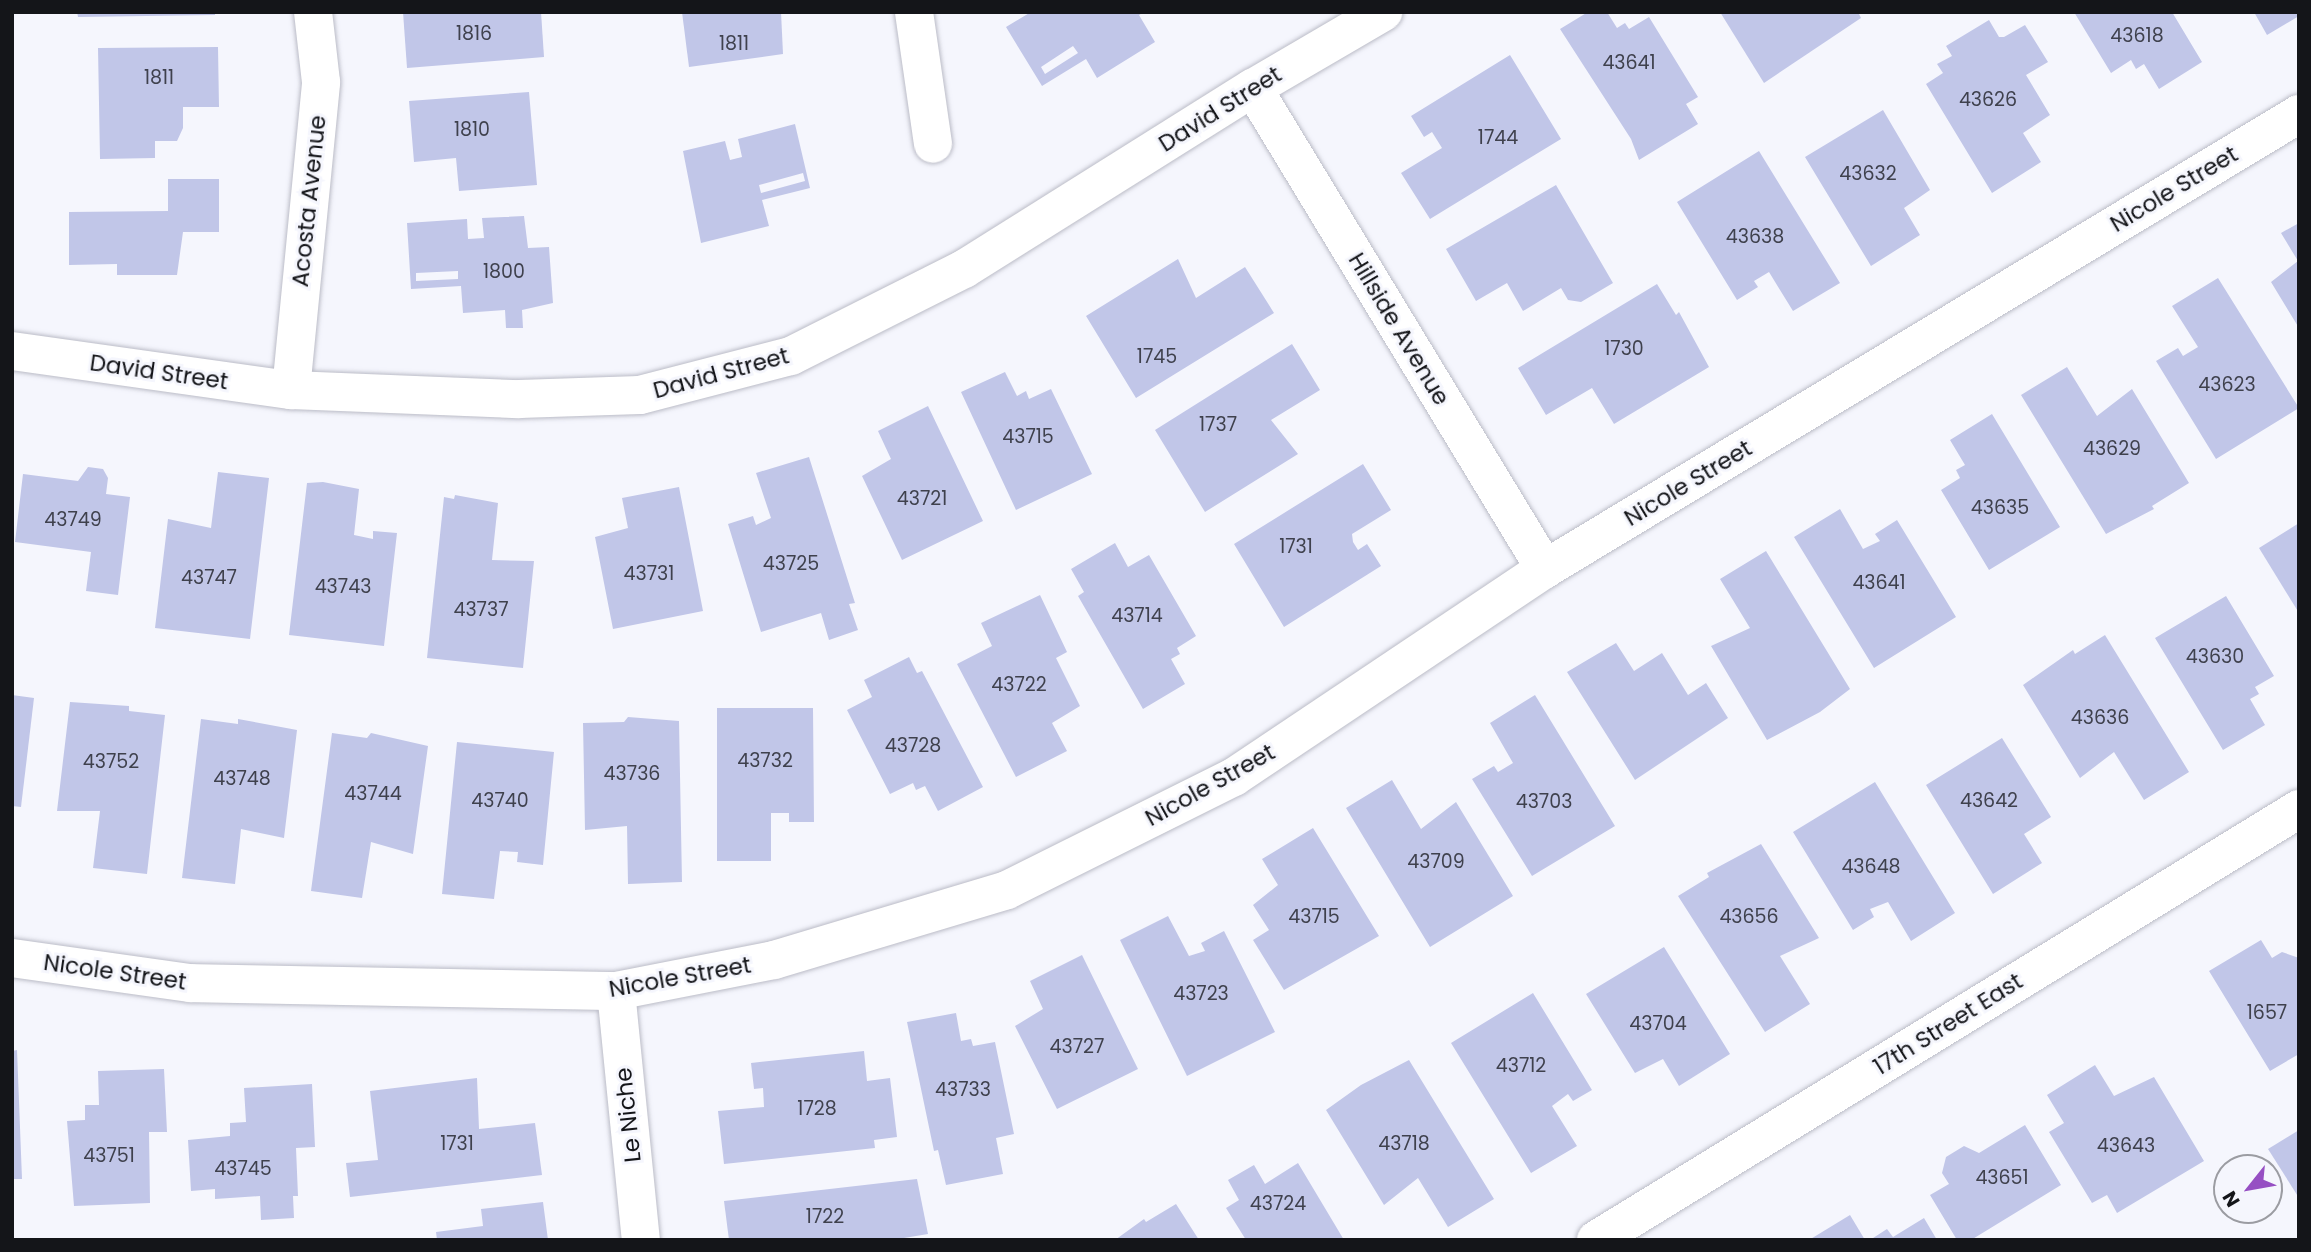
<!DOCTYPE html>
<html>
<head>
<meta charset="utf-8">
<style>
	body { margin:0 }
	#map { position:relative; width:2311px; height:1252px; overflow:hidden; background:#f5f6fd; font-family:Poppins,sans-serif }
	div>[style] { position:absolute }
	.building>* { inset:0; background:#c1c6e8 }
	.roads { filter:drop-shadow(0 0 2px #bbbcc7) drop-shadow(0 0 2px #bbbcc7) }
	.minor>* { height:38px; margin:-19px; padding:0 19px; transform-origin:19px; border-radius:19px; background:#fff }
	span { translate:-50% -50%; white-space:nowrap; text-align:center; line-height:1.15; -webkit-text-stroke:6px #f5f6fd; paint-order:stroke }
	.number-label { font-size:19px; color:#3f414d }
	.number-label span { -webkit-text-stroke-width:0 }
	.street-label { font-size:23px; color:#141519 }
	.frame { position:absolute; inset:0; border:14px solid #141519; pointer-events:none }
	.north { position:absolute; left:2213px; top:1154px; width:70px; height:70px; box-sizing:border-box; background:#f5f6fd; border:2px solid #9b9ca2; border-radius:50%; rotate:239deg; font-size:19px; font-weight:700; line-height:28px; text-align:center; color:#141519 }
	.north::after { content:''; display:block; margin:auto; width:24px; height:32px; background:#964fc3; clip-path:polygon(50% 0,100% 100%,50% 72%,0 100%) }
</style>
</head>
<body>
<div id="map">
	<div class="building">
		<div style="clip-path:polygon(77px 12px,215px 12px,215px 15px,78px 17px)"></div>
		<div style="clip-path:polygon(403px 12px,541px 12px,544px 57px,407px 68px)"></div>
		<div style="clip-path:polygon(682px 12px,781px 12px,783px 54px,689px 67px)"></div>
		<div style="clip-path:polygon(evenodd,1031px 12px,1144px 12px,1139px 15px,1155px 42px,1097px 78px,1086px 59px,1042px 86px,1006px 27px,1031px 12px,1073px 46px,1078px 53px,1045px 74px,1041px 67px,1073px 46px)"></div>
		<div style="clip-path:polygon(1588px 12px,1607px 12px,1617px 28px,1625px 23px,1629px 29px,1649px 17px,1698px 97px,1686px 104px,1698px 124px,1639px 160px,1631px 139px,1560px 29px)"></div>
		<div style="clip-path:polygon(1720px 12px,1858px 12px,1861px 18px,1764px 83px)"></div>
		<div style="clip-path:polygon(2074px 12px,2172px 12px,2202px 62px,2159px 89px,2144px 64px,2136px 69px,2131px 60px,2111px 73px)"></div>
		<div style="clip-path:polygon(2254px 12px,2299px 12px,2299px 16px,2267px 35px)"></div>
		<div style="clip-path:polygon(1989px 20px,1999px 37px,2004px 37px,2025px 25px,2048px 62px,2026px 75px,2050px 115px,2023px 133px,2041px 162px,1992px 193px,1926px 84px,1943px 73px,1937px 64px,1952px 56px,1946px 46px)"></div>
		<div style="clip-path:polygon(218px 47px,219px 107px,183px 107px,183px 128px,177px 141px,155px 141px,155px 158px,100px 159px,98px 48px)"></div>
		<div style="clip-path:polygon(1510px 55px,1561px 139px,1430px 219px,1401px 173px,1442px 148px,1432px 132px,1424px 137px,1411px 116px)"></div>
		<div style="clip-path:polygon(529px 92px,537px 185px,459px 191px,456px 158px,414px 162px,409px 101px)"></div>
		<div style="clip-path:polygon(1883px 110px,1930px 190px,1904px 208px,1920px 235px,1871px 266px,1805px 157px)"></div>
		<div style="clip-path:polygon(evenodd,795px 124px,810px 188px,762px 200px,769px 226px,701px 243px,683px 151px,725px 141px,730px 160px,742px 157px,738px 139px,795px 124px,803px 173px,805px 181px,761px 193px,759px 185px,803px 173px)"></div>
		<div style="clip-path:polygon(1759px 151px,1840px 283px,1793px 311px,1769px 272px,1754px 281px,1758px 287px,1737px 300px,1677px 202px)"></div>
		<div style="clip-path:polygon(168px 179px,219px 179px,219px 232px,183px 232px,177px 275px,117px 275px,117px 264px,69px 265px,69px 212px,168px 211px)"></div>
		<div style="clip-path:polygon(1556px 185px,1613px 283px,1581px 302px,1568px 300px,1561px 288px,1523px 311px,1507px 283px,1476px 301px,1446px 249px)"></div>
		<div style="clip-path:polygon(evenodd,524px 216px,528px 248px,549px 247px,553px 303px,522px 310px,523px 328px,506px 328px,505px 310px,463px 313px,461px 286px,411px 289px,407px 223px,467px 219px,468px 239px,484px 238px,482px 218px,524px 216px,458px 271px,458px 279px,416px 281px,416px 273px,458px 271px)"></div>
		<div style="clip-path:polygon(2299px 223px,2299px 328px,2271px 282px,2298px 261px,2281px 233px)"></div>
		<div style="clip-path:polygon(1178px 259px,1196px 298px,1245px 267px,1274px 313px,1136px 398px,1086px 316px)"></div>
		<div style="clip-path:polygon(2218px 278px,2299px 408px,2216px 459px,2156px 361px,2178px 348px,2183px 356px,2198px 347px,2172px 306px)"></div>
		<div style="clip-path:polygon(1657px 284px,1676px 315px,1679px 312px,1709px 367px,1614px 424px,1592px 388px,1546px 415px,1518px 368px)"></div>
		<div style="clip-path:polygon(1292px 344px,1320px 390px,1271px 420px,1298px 454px,1205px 512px,1155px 430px)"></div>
		<div style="clip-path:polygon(2067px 367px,2097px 416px,2132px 389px,2189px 483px,2152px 506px,2154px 509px,2106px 534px,2021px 395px)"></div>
		<div style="clip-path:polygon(1005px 372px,1017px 396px,1026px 391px,1029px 399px,1051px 389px,1092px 474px,1016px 510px,961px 392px)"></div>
		<div style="clip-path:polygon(928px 406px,983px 521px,902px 560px,862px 476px,891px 459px,878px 431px)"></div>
		<div style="clip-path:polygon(1992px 414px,2060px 527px,1989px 570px,1941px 490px,1960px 478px,1956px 470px,1965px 465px,1950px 440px)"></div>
		<div style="clip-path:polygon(809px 457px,855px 603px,849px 604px,858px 630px,829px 640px,821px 613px,761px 632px,728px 524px,753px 516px,756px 525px,771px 518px,756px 473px)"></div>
		<div style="clip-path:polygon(1363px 464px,1391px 510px,1352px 534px,1353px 542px,1358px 550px,1367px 544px,1381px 566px,1284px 627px,1234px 544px)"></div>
		<div style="clip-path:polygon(88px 467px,103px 469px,108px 478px,106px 494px,130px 497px,118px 595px,86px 591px,91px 552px,15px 542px,23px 474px,78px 481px)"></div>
		<div style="clip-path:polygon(218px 472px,269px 478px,250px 639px,155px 628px,168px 519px,211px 528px)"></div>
		<div style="clip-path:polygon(323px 482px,359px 489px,354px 535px,373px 539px,373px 531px,397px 533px,384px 646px,289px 635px,307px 483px)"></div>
		<div style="clip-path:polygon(679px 487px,703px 611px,613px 629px,595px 537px,628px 528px,622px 498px)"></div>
		<div style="clip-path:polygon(455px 495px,498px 503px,492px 560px,534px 561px,523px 668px,427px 658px,444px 497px,454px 499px)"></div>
		<div style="clip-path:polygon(1840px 509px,1863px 549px,1880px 541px,1875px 534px,1897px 520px,1956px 617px,1874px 668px,1794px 537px)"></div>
		<div style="clip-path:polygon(2299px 523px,2299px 613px,2259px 548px)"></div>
		<div style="clip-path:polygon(1115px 543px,1128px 567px,1149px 555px,1196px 636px,1177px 648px,1180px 654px,1171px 659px,1185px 684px,1143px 709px,1078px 596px,1084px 592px,1071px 569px)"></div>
		<div style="clip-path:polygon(1766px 551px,1850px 689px,1820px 712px,1767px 740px,1711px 646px,1750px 628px,1720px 579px)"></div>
		<div style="clip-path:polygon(1040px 595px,1067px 652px,1056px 658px,1080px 706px,1052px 723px,1067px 751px,1016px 777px,957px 664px,992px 646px,981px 623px)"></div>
		<div style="clip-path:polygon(2226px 596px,2274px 676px,2255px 687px,2259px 694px,2250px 699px,2265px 725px,2223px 750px,2155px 638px)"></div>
		<div style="clip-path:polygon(2105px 635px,2189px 772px,2144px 800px,2114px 752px,2080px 778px,2023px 685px,2073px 650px,2075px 654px)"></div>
		<div style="clip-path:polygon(1616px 643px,1634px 671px,1662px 653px,1688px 695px,1706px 683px,1728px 718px,1635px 780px,1567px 672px)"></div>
		<div style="clip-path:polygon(909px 657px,917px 673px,922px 671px,983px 787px,938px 811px,925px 786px,916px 790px,913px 783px,890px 794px,847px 710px,872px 697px,864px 680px)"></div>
		<div style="clip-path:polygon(12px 695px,34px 698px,21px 807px,12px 806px)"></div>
		<div style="clip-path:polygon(1535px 695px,1615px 826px,1532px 876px,1472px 779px,1494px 766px,1498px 772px,1513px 763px,1490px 723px)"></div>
		<div style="clip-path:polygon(70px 702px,129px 706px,129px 711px,165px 715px,147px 874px,93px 868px,100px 811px,57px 811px)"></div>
		<div style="clip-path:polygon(717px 708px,813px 708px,814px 822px,789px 822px,789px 813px,771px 813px,771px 861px,717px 861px)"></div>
		<div style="clip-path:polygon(628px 717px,679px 721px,682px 882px,628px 884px,627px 826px,585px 830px,583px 723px,624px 722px)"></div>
		<div style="clip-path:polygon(201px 719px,238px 724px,238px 719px,297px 730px,284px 838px,241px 829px,235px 884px,182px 878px)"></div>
		<div style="clip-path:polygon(332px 733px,367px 738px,371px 733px,428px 746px,413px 854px,371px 842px,362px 898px,311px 891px)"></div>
		<div style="clip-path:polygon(2002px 738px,2051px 817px,2024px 834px,2042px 863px,1993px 894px,1926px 785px)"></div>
		<div style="clip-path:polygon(457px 742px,554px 752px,543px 865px,517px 862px,518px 852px,500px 851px,494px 899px,442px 894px)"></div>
		<div style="clip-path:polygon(1392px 780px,1421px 829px,1456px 802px,1513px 896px,1430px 947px,1346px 808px)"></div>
		<div style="clip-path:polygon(1875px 782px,1955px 913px,1911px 941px,1888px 902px,1870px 909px,1874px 917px,1853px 930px,1793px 832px)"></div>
		<div style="clip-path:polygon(1313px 828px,1379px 936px,1284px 990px,1253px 940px,1269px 930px,1253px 905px,1278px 885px,1262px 859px)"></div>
		<div style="clip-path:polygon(1761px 844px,1819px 938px,1780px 956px,1810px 1004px,1765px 1032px,1678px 896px,1709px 877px,1707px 873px)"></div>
		<div style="clip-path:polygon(1168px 916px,1189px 956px,1205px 951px,1201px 943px,1224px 931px,1275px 1032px,1187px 1076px,1120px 940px)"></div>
		<div style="clip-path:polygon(2261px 940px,2272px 958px,2282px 952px,2299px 958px,2299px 1054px,2270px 1071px,2209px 971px)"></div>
		<div style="clip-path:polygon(1664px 947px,1730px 1054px,1679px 1086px,1663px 1059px,1635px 1073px,1586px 994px)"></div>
		<div style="clip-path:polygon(1082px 955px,1138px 1069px,1057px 1109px,1015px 1026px,1043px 1009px,1030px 981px)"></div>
		<div style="clip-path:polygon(1533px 993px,1592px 1090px,1573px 1101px,1568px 1094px,1552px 1106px,1577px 1146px,1531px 1173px,1451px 1043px)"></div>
		<div style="clip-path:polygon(956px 1013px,961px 1041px,971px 1039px,973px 1046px,995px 1042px,1014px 1134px,996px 1138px,1003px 1174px,946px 1185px,938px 1150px,934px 1151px,907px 1022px)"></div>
		<div style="clip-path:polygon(17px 1050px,22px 1179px,12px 1179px,12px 1051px)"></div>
		<div style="clip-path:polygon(864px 1051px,867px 1081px,890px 1078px,897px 1137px,874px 1140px,875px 1148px,724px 1164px,718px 1111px,764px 1107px,763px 1088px,754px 1089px,751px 1063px)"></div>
		<div style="clip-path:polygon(1409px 1060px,1494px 1199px,1448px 1227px,1418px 1178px,1384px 1205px,1326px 1110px,1361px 1085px)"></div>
		<div style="clip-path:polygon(2095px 1065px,2114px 1096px,2154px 1077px,2204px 1161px,2117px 1213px,2107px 1195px,2092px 1203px,2049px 1132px,2064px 1123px,2047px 1095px)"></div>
		<div style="clip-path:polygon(164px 1069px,167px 1132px,149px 1132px,150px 1203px,74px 1206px,67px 1121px,85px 1120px,85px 1105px,99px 1105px,98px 1071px)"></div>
		<div style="clip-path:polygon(477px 1078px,479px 1129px,535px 1123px,542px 1175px,350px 1197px,346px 1163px,378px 1160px,370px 1091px)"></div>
		<div style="clip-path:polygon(312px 1084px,315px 1147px,296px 1148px,298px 1196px,293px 1196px,294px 1218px,261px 1220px,260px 1196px,215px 1199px,215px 1189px,191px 1191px,188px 1140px,230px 1136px,230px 1123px,246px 1122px,244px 1088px)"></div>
		<div style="clip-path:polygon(2025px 1125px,2061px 1185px,1971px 1240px,1957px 1240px,1930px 1195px,1949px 1184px,1942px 1173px,1946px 1157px,1964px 1146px,1979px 1153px)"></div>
		<div style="clip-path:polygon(2299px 1130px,2299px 1198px,2268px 1149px)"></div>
		<div style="clip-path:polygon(1298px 1163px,1344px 1240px,1246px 1240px,1226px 1208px,1239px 1200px,1228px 1180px,1254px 1165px,1265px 1184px)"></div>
		<div style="clip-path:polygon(917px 1179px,928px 1234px,892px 1240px,729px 1240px,724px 1201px)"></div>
		<div style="clip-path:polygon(543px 1202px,548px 1240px,437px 1240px,436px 1232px,483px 1226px,481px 1209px)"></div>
		<div style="clip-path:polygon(1176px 1204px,1199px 1240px,1115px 1240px,1144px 1219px,1146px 1222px)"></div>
		<div style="clip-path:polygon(1850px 1215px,1865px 1240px,1809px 1240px)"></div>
		<div style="clip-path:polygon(1924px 1218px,1937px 1240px,1870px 1240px,1887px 1229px,1893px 1237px)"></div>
	</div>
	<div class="roads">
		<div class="minor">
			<div style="left:914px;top:12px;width:133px;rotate:81.8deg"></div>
			<div style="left:1253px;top:88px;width:563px;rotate:58.74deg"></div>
			<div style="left:12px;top:351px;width:282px;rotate:8deg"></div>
			<div style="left:291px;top:390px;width:228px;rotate:2.3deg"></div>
			<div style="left:519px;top:399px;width:121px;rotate:-1.9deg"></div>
			<div style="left:640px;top:395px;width:156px;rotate:-14.5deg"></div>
			<div style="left:791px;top:356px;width:194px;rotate:-26.7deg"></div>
			<div style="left:964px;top:269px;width:341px;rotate:-32.1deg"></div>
			<div style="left:1253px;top:88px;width:151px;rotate:-30.3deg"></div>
			<div style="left:291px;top:390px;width:309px;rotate:-84.4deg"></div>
			<div style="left:321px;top:82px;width:70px;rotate:-96.5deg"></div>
			<div style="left:12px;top:958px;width:180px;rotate:8deg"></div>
			<div style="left:190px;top:983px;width:426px;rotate:1.1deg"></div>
			<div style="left:616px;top:991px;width:161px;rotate:-11.1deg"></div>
			<div style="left:774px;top:960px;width:243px;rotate:-16.7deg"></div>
			<div style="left:1007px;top:890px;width:254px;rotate:-26.5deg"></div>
			<div style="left:1234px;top:777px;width:374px;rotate:-33.8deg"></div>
			<div style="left:1545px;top:569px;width:881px;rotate:-31.11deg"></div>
			<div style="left:616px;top:991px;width:250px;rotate:84.3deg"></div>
			<div style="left:1596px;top:1240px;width:825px;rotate:-31.51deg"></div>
		</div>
	</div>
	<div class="number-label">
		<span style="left:474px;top:34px">1816</span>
		<span style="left:2137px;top:36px">43618</span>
		<span style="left:734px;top:44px">1811</span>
		<span style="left:1629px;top:63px">43641</span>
		<span style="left:159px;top:78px">1811</span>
		<span style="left:1988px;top:100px">43626</span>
		<span style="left:472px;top:130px">1810</span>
		<span style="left:1498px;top:138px">1744</span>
		<span style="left:1868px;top:174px">43632</span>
		<span style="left:1755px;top:237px">43638</span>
		<span style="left:504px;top:272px">1800</span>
		<span style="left:1624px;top:349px">1730</span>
		<span style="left:1157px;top:357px">1745</span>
		<span style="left:2227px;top:385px">43623</span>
		<span style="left:1218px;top:425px">1737</span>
		<span style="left:1028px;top:437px">43715</span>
		<span style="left:2112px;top:449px">43629</span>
		<span style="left:922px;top:499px">43721</span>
		<span style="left:2000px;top:508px">43635</span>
		<span style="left:73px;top:520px">43749</span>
		<span style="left:1296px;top:547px">1731</span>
		<span style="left:791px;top:564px">43725</span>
		<span style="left:649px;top:574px">43731</span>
		<span style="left:209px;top:578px">43747</span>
		<span style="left:1879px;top:583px">43641</span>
		<span style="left:343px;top:587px">43743</span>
		<span style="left:481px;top:610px">43737</span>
		<span style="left:1137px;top:616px">43714</span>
		<span style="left:2215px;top:657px">43630</span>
		<span style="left:1019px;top:685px">43722</span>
		<span style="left:2100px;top:718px">43636</span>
		<span style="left:913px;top:746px">43728</span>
		<span style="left:765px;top:761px">43732</span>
		<span style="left:111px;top:762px">43752</span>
		<span style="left:632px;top:774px">43736</span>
		<span style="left:242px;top:779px">43748</span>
		<span style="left:373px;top:794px">43744</span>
		<span style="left:500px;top:801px">43740</span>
		<span style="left:1989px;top:801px">43642</span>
		<span style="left:1544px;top:802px">43703</span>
		<span style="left:1436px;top:862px">43709</span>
		<span style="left:1871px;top:867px">43648</span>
		<span style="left:1314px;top:917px">43715</span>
		<span style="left:1749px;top:917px">43656</span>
		<span style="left:1201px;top:994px">43723</span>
		<span style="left:2267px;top:1013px">1657</span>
		<span style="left:1658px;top:1024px">43704</span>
		<span style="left:1077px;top:1047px">43727</span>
		<span style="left:1521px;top:1066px">43712</span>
		<span style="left:963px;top:1090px">43733</span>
		<span style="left:817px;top:1109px">1728</span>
		<span style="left:457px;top:1144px">1731</span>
		<span style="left:1404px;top:1144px">43718</span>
		<span style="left:2126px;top:1146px">43643</span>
		<span style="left:109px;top:1156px">43751</span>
		<span style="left:243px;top:1169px">43745</span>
		<span style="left:2002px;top:1178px">43651</span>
		<span style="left:1278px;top:1204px">43724</span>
		<span style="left:825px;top:1217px">1722</span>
	</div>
	<div class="street-label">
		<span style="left:1220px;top:109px;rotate:-32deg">David Street</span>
		<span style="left:2174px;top:189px;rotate:-31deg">Nicole Street</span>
		<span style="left:309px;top:201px;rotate:-84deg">Acosta Avenue</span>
		<span style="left:1399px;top:329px;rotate:59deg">Hillside Avenue</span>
		<span style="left:159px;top:372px;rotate:8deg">David Street</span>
		<span style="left:721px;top:373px;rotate:-15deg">David Street</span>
		<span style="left:1688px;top:483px;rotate:-31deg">Nicole Street</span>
		<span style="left:1210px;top:785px;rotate:-29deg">Nicole Street</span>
		<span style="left:115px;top:972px;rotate:8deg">Nicole Street</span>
		<span style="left:680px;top:977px;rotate:-10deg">Nicole Street</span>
		<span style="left:1948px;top:1024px;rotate:-32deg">17th Street East</span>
		<span style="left:628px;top:1115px;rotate:-96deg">Le Niche</span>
	</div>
	<div class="frame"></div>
	<div class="north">N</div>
</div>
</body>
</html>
